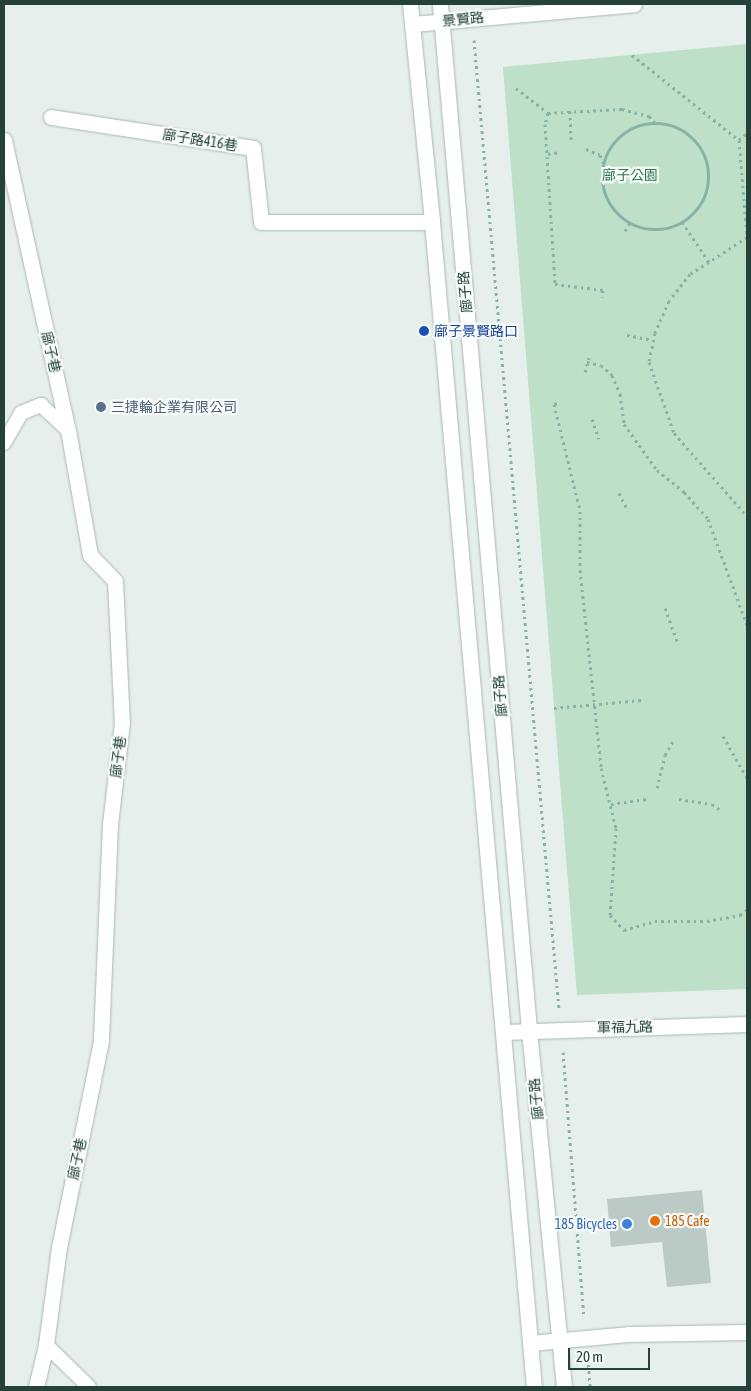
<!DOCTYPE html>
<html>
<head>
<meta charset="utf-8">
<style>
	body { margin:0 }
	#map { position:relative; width:751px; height:1391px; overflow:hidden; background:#e6efeb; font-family:"Asap Condensed","Noto Sans TC",sans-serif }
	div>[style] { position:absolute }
	.green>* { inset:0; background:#bfe0c8 }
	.building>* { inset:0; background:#bbcac4 }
	.path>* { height:3px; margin-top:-1.5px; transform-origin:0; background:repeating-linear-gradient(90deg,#86b3a5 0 2.5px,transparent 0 6.5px) }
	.path>.ring { margin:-1.5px; padding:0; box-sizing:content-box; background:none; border:3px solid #86b3a5; border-radius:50% }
	.roads { filter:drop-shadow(0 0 1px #a8b8b2) drop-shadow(0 0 1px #a8b8b2) }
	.lane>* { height:14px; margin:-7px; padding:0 7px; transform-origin:7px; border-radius:7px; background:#fff }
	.street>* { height:15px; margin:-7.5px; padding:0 7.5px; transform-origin:7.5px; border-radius:7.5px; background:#fff }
	.secondary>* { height:15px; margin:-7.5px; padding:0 7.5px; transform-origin:7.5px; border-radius:7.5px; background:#fff }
	.dots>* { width:14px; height:14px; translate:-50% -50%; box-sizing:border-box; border:2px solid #f7fbf9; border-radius:50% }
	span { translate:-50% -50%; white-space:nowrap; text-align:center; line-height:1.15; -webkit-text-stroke:4.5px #f7fbf9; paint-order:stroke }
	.street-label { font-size:14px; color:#24423a }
	.park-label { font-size:14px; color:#2d7a4b }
	.transit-label { font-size:14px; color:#164399 }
	.left { translate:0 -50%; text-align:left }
	.service-label { font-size:14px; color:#4e5e75 }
	.food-label { font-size:14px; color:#c56008 }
	.shop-label { font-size:14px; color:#366cbe }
	.right { translate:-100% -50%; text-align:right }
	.frame { position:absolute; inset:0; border:5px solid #24423a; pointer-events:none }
	.scale { position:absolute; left:568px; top:1348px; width:82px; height:22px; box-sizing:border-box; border:2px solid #24423a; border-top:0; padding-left:6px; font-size:15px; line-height:18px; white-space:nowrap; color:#24423a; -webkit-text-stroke:4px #f7fbf9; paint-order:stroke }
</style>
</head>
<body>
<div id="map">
	<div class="green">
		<div style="clip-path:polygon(747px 44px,747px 989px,577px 995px,503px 67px)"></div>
	</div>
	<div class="building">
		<div style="clip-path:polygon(702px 1190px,711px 1283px,667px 1287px,662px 1242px,611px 1247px,607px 1199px)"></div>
	</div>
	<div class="path">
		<div style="left:474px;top:40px;width:974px;rotate:84.99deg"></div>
		<div style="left:632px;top:55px;width:137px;rotate:38.5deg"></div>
		<div style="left:739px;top:140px;width:97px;rotate:85.3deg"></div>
		<div style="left:516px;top:88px;width:41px;rotate:38deg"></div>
		<div style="left:548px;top:113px;width:74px;rotate:-3.1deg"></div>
		<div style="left:622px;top:109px;width:28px;rotate:15deg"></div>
		<div style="left:649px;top:116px;width:9px;rotate:49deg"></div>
		<div style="left:570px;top:111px;width:29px;rotate:88deg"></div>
		<div style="left:548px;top:113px;width:11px;rotate:105deg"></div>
		<div style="left:545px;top:124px;width:160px;rotate:86.4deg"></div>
		<div style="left:555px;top:284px;width:48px;rotate:7.1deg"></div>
		<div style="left:603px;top:290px;width:7px;rotate:98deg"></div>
		<div class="ring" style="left:602px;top:123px;width:103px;height:103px"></div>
		<div style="left:739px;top:140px;width:11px;rotate:-41deg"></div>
		<div style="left:586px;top:149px;width:15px;rotate:23deg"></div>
		<div style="left:600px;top:155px;width:8px;rotate:67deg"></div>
		<div style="left:548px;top:154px;width:13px;rotate:-9deg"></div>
		<div style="left:682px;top:222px;width:48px;rotate:56deg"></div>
		<div style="left:625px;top:231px;width:10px;rotate:-61deg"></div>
		<div style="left:747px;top:237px;width:68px;rotate:147deg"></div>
		<div style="left:690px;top:274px;width:34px;rotate:128deg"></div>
		<div style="left:669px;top:301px;width:35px;rotate:114deg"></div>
		<div style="left:655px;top:333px;width:30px;rotate:102deg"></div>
		<div style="left:649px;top:362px;width:75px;rotate:70.6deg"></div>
		<div style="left:674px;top:433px;width:111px;rotate:48.7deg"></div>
		<div style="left:627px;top:335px;width:26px;rotate:11deg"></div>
		<div style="left:587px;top:362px;width:14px;rotate:12deg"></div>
		<div style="left:601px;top:365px;width:15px;rotate:42deg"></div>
		<div style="left:612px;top:375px;width:21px;rotate:67deg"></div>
		<div style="left:620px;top:394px;width:30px;rotate:82deg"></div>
		<div style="left:624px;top:424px;width:57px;rotate:54.3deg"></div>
		<div style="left:657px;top:470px;width:35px;rotate:39deg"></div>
		<div style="left:684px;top:492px;width:36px;rotate:48deg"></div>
		<div style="left:708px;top:519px;width:113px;rotate:69.8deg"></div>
		<div style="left:585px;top:372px;width:15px;rotate:-74deg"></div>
		<div style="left:557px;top:403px;width:3px;rotate:162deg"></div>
		<div style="left:554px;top:404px;width:110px;rotate:76.3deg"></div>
		<div style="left:580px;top:511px;width:59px;rotate:90deg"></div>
		<div style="left:580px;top:570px;width:199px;rotate:83.9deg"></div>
		<div style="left:601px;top:768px;width:62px;rotate:76deg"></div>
		<div style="left:616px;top:828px;width:87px;rotate:93.9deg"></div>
		<div style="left:610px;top:915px;width:21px;rotate:47deg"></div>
		<div style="left:624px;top:930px;width:32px;rotate:-16deg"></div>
		<div style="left:655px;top:921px;width:52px"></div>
		<div style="left:707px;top:921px;width:34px;rotate:-10deg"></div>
		<div style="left:740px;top:915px;width:9px;rotate:-36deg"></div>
		<div style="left:592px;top:419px;width:21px;rotate:71deg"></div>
		<div style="left:619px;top:493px;width:20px;rotate:63deg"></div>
		<div style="left:665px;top:608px;width:38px;rotate:70deg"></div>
		<div style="left:554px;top:708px;width:88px;rotate:-5.2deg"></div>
		<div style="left:723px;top:736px;width:48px;rotate:60.3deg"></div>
		<div style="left:657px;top:788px;width:34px;rotate:-76deg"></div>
		<div style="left:665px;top:755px;width:16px;rotate:-60deg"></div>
		<div style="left:679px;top:799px;width:33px;rotate:9deg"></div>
		<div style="left:712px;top:804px;width:9px;rotate:36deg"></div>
		<div style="left:611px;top:804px;width:36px;rotate:-8deg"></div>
		<div style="left:563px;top:1052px;width:266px;rotate:85.5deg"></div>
		<div style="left:588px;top:1358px;width:29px;rotate:86deg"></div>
	</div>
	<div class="roads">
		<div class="lane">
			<div style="left:4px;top:443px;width:34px;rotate:-60deg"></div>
			<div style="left:21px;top:413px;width:22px;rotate:-22deg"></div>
			<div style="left:41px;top:405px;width:37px;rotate:43deg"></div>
			<div style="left:46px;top:1345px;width:60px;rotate:44.3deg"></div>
		</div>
		<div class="street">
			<div style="left:51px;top:117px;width:204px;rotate:8.7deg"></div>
			<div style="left:253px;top:148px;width:74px;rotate:83.8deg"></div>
			<div style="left:261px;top:222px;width:171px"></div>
			<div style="left:4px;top:140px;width:297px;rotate:77.6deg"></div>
			<div style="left:68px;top:430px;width:127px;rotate:80deg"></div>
			<div style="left:90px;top:555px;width:36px;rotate:46deg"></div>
			<div style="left:115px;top:581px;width:141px;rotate:87.2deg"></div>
			<div style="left:122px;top:722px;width:103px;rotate:96.7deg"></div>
			<div style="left:110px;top:824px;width:217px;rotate:92.4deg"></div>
			<div style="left:101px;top:1041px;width:210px;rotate:101.5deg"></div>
			<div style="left:59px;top:1247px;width:99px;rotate:97.6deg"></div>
			<div style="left:46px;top:1345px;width:43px;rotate:103.4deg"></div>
			<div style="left:504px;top:1032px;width:243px;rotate:-1.9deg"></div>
			<div style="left:530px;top:1343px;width:98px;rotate:-5.2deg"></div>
			<div style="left:628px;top:1334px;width:119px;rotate:-1deg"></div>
		</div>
		<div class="secondary">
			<div style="left:410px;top:4px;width:219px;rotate:84.2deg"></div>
			<div style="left:432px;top:222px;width:1169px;rotate:85deg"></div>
			<div style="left:440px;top:4px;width:1030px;rotate:85.04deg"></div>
			<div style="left:529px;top:1030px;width:359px;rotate:84.4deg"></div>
			<div style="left:412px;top:24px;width:223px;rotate:-5.1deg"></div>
		</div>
	</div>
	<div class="dots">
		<div style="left:424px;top:331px;background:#1a4fb4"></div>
		<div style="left:101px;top:407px;background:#5c6f8a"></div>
		<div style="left:655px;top:1221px;background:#e8710a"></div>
		<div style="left:627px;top:1224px;background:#3f7fe0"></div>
	</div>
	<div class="street-label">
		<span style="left:463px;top:19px;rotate:-6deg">景賢路</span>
		<span style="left:200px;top:140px;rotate:9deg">廍子路416巷</span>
		<span style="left:465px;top:292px;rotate:-95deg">廍子路</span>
		<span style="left:51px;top:352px;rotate:77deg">廍子巷</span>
		<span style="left:500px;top:696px;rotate:-95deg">廍子路</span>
		<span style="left:118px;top:757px;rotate:-83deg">廍子巷</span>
		<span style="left:625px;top:1027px;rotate:-1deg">軍福九路</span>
		<span style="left:536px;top:1099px;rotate:-96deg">廍子路</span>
		<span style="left:77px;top:1159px;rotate:-78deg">廍子巷</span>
	</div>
	<div class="park-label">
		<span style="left:630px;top:175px">廍子公園</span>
	</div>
	<div class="transit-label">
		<span class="left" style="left:434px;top:331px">廍子景賢路口</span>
	</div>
	<div class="service-label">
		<span class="left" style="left:111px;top:407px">三捷輪企業有限公司</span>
	</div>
	<div class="food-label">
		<span class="left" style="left:665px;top:1221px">185 Cafe</span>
	</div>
	<div class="shop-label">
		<span class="right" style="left:617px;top:1224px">185 Bicycles</span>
	</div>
	<div class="frame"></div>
	<div class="scale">20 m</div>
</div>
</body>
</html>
